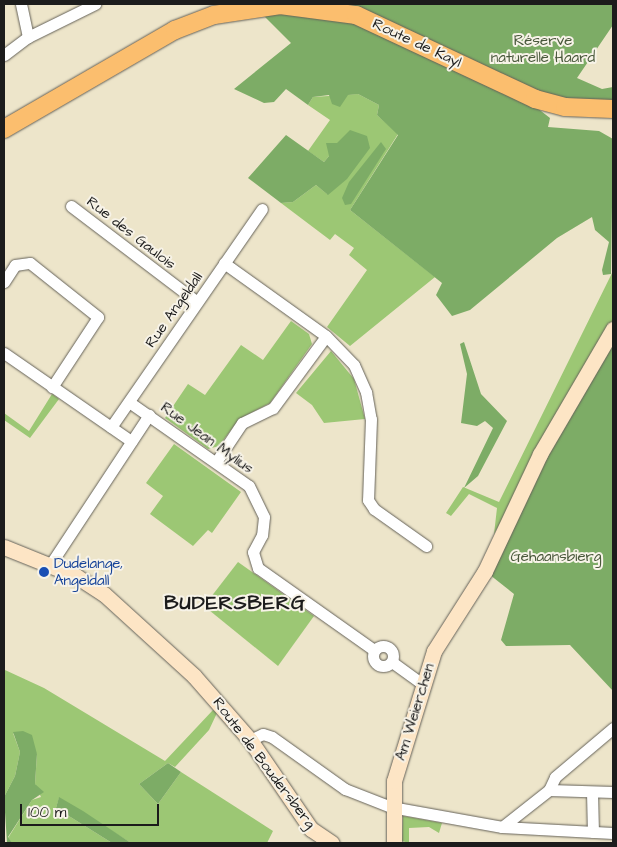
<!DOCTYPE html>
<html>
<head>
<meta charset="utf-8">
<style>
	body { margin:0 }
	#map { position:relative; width:617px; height:847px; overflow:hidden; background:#ede5ca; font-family:"Architects Daughter",sans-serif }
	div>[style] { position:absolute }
	.green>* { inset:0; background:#9cc774 }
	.forest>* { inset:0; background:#7dac66 }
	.roads { filter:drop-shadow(0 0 1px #656259) drop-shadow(0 0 1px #656259) }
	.street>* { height:11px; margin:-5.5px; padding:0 5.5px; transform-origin:5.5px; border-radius:5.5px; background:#fff }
	.street>.ring { margin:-5.5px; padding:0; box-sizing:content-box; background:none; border:11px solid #fff; border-radius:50% }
	.secondary>* { height:15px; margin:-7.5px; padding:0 7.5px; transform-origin:7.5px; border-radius:7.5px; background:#fde5c5 }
	.primary>* { height:18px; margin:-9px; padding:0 9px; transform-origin:9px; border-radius:9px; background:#fbbe6e }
	.dots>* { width:14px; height:14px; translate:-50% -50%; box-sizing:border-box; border:2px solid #f7f3e8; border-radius:50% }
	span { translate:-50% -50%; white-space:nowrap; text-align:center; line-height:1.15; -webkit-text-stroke:4px #f7f3e8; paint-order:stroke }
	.park-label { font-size:15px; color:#49583b }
	.street-label { font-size:15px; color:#1c1c1c }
	.transit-label { font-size:15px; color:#164399 }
	.left { translate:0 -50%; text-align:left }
	.district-label { font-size:20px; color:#1c1c1c; font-weight:700; letter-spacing:1px }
	.frame { position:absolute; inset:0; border:5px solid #1c1c1c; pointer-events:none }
	.scale { position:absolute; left:20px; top:804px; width:139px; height:22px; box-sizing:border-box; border:2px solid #1c1c1c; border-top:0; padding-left:6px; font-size:15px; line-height:18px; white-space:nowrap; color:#1c1c1c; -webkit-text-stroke:4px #f7f3e8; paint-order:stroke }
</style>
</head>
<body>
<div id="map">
	<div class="green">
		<div style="clip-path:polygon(358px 94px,379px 105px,377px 115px,398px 134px,350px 210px,435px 277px,350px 346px,327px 327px,367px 270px,349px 255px,354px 248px,335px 234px,330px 240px,281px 203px,293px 202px,316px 185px,327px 194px,329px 156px,324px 162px,308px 151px,330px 120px,308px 105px,313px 97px)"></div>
		<div style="clip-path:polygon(613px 271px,613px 329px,494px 534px,497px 508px,469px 494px,451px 516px,446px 513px,463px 487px,499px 502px)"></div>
		<div style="clip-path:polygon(291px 321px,309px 334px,312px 344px,270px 403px,239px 419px,219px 446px,208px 449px,165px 418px,188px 384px,205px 395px,241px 345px,263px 360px)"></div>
		<div style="clip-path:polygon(331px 351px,354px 379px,365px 419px,324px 423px,312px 405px,296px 393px)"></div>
		<div style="clip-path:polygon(52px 394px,59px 399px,30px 438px,4px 420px,4px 413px,29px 431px)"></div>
		<div style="clip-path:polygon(174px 444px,241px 492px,212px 533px,208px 530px,193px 546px,150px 514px,163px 496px,146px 483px)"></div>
		<div style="clip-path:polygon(238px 562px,314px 616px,278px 666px,204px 606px)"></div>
		<div style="clip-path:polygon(5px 670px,44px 688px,165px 761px,213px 710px,217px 713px,209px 730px,175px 767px,168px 763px,139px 784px,158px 804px,181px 772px,273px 831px,267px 843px,131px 843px,59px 798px,56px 808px,112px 843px,12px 843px,8px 838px,32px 800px,41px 797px,35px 784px,37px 754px,13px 733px,20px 752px,15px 776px,4px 797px)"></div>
		<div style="clip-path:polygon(403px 816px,442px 823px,439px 833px,429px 827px,409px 828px,409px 843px,402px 841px)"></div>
	</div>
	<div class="forest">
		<div style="clip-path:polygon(330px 4px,613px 4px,613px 25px,577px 78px,602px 89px,613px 87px,613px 103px,554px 99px)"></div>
		<div style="clip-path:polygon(281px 13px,353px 21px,532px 104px,550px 118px,548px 127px,599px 131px,613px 139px,611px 274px,603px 275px,602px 270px,609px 242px,595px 230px,592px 217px,557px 238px,470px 310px,452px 316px,436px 295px,442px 283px,350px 210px,398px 135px,377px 115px,379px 105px,358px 94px,348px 95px,340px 107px,332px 104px,329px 95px,313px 97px,308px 105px,286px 89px,274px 102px,264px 103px,234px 89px,291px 43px,262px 14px)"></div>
		<div style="clip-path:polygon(350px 130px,367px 136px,370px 148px,347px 179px,328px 195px,316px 185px,293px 202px,281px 203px,248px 178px,286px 135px,324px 162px,329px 156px,326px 143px,337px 143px)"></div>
		<div style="clip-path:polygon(381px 142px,386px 149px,351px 204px,345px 205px,342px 198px,349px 182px)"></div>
		<div style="clip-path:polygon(613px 329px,613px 691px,570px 645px,506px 646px,501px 640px,514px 594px,485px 571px)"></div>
		<div style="clip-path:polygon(464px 342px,481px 394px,507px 421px,478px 476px,464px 488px,493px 428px,485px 421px,477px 426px,461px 423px,467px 374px,460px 344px)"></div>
		<div style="clip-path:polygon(23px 731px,32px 735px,37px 754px,35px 784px,44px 792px,32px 800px,8px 837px,12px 843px,7px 843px,4px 797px,15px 776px,20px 752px,13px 732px)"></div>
		<div style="clip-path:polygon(168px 763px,181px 772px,158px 804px,139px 784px)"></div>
		<div style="clip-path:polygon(59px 797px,83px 811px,131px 843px,112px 843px,56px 808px)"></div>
	</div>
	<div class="roads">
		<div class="street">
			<div style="left:21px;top:4px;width:34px;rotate:78deg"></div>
			<div style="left:4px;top:55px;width:30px;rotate:-37deg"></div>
			<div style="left:28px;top:37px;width:75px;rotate:-26.2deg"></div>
			<div style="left:71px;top:206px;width:158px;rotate:37.3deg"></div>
			<div style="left:224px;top:263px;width:125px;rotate:35.6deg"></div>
			<div style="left:326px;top:336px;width:40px;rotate:46deg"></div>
			<div style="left:354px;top:365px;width:30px;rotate:66deg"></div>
			<div style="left:366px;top:392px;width:27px;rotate:80deg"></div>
			<div style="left:371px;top:419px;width:81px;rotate:92.1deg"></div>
			<div style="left:368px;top:500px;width:11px;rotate:56deg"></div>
			<div style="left:374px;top:509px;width:64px;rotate:35.4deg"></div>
			<div style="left:4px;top:282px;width:20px;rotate:-57deg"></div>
			<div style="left:15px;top:265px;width:15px;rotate:-8deg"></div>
			<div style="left:30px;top:263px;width:87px;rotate:38.5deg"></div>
			<div style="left:98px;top:317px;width:84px;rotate:123.3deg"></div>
			<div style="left:4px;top:353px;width:155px;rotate:34.7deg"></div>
			<div style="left:129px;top:402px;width:146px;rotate:35deg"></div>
			<div style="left:249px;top:486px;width:34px;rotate:64deg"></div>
			<div style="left:264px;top:517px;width:18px;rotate:96deg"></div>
			<div style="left:262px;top:535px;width:19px;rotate:118deg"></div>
			<div style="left:253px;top:552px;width:17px;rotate:73deg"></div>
			<div style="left:258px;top:568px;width:142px;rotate:35.3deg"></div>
			<div style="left:111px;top:427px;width:265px;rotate:-55.3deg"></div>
			<div style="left:216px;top:462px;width:47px;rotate:-56.3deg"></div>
			<div style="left:242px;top:423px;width:34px;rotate:-26deg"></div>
			<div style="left:273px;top:408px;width:89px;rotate:-53.6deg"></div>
			<div style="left:50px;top:565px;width:180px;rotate:-56.6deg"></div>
			<div class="ring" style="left:373px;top:646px;width:9px;height:9px"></div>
			<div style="left:392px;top:662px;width:36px;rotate:36deg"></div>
			<div style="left:250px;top:740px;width:14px;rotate:-25deg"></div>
			<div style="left:263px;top:734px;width:9px;rotate:18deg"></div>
			<div style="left:272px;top:737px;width:90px;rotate:35.5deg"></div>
			<div style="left:345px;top:789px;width:49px;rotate:21.4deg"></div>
			<div style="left:391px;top:807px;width:113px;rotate:10.2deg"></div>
			<div style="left:502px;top:827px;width:111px;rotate:3.1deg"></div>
			<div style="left:549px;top:790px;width:64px;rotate:1.8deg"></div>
			<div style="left:592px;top:792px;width:40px;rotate:88.6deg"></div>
			<div style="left:502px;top:827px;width:60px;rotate:-38.2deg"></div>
			<div style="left:549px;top:790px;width:14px;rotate:-65deg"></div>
			<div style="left:555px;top:777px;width:76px;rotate:-40.2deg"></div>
		</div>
		<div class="secondary">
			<div style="left:4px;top:547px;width:78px;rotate:21.9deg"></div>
			<div style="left:76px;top:576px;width:33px;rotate:33deg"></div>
			<div style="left:104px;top:594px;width:122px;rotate:42.3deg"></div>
			<div style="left:194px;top:676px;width:85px;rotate:48.8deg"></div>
			<div style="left:250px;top:740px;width:108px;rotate:55.6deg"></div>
			<div style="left:311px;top:829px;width:25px;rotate:34deg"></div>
			<div style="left:394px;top:843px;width:62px;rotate:-90deg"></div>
			<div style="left:394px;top:781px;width:136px;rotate:-72.9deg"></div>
			<div style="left:434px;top:651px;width:95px;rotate:-57.5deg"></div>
			<div style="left:485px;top:571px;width:129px;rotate:-64.8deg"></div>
			<div style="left:540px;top:454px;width:145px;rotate:-59.7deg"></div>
		</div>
		<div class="primary">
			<div style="left:4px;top:129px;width:198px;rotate:-30.1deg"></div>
			<div style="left:175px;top:30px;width:42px;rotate:-21deg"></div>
			<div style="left:214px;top:15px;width:67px;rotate:-8.6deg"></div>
			<div style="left:280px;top:5px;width:77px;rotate:7.5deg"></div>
			<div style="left:356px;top:15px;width:198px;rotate:25.1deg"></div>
			<div style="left:535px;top:99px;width:31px;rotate:15deg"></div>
			<div style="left:565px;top:107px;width:48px;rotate:2.4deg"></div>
		</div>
	</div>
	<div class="dots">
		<div style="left:44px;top:572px;background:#1a4fb4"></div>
	</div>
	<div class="park-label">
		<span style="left:543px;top:49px">Réserve<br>naturelle Haard</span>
		<span style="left:556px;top:557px">Gehaansbierg</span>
	</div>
	<div class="street-label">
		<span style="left:417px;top:43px;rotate:25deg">Route de Kayl</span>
		<span style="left:131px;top:233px;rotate:38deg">Rue des Gaulois</span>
		<span style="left:174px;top:310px;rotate:-55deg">Rue Angeldall</span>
		<span style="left:207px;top:438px;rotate:36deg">Rue Jean Mylius</span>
		<span style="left:415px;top:712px;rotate:-73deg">Am Weierchen</span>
		<span style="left:264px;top:763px;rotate:53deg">Route de Boudersberg</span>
	</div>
	<div class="transit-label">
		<span class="left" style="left:54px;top:572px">Dudelange,<br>Angeldall</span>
	</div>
	<div class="district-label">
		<span style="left:235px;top:603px">BUDERSBERG</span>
	</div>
	<div class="frame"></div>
	<div class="scale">100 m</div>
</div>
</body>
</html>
